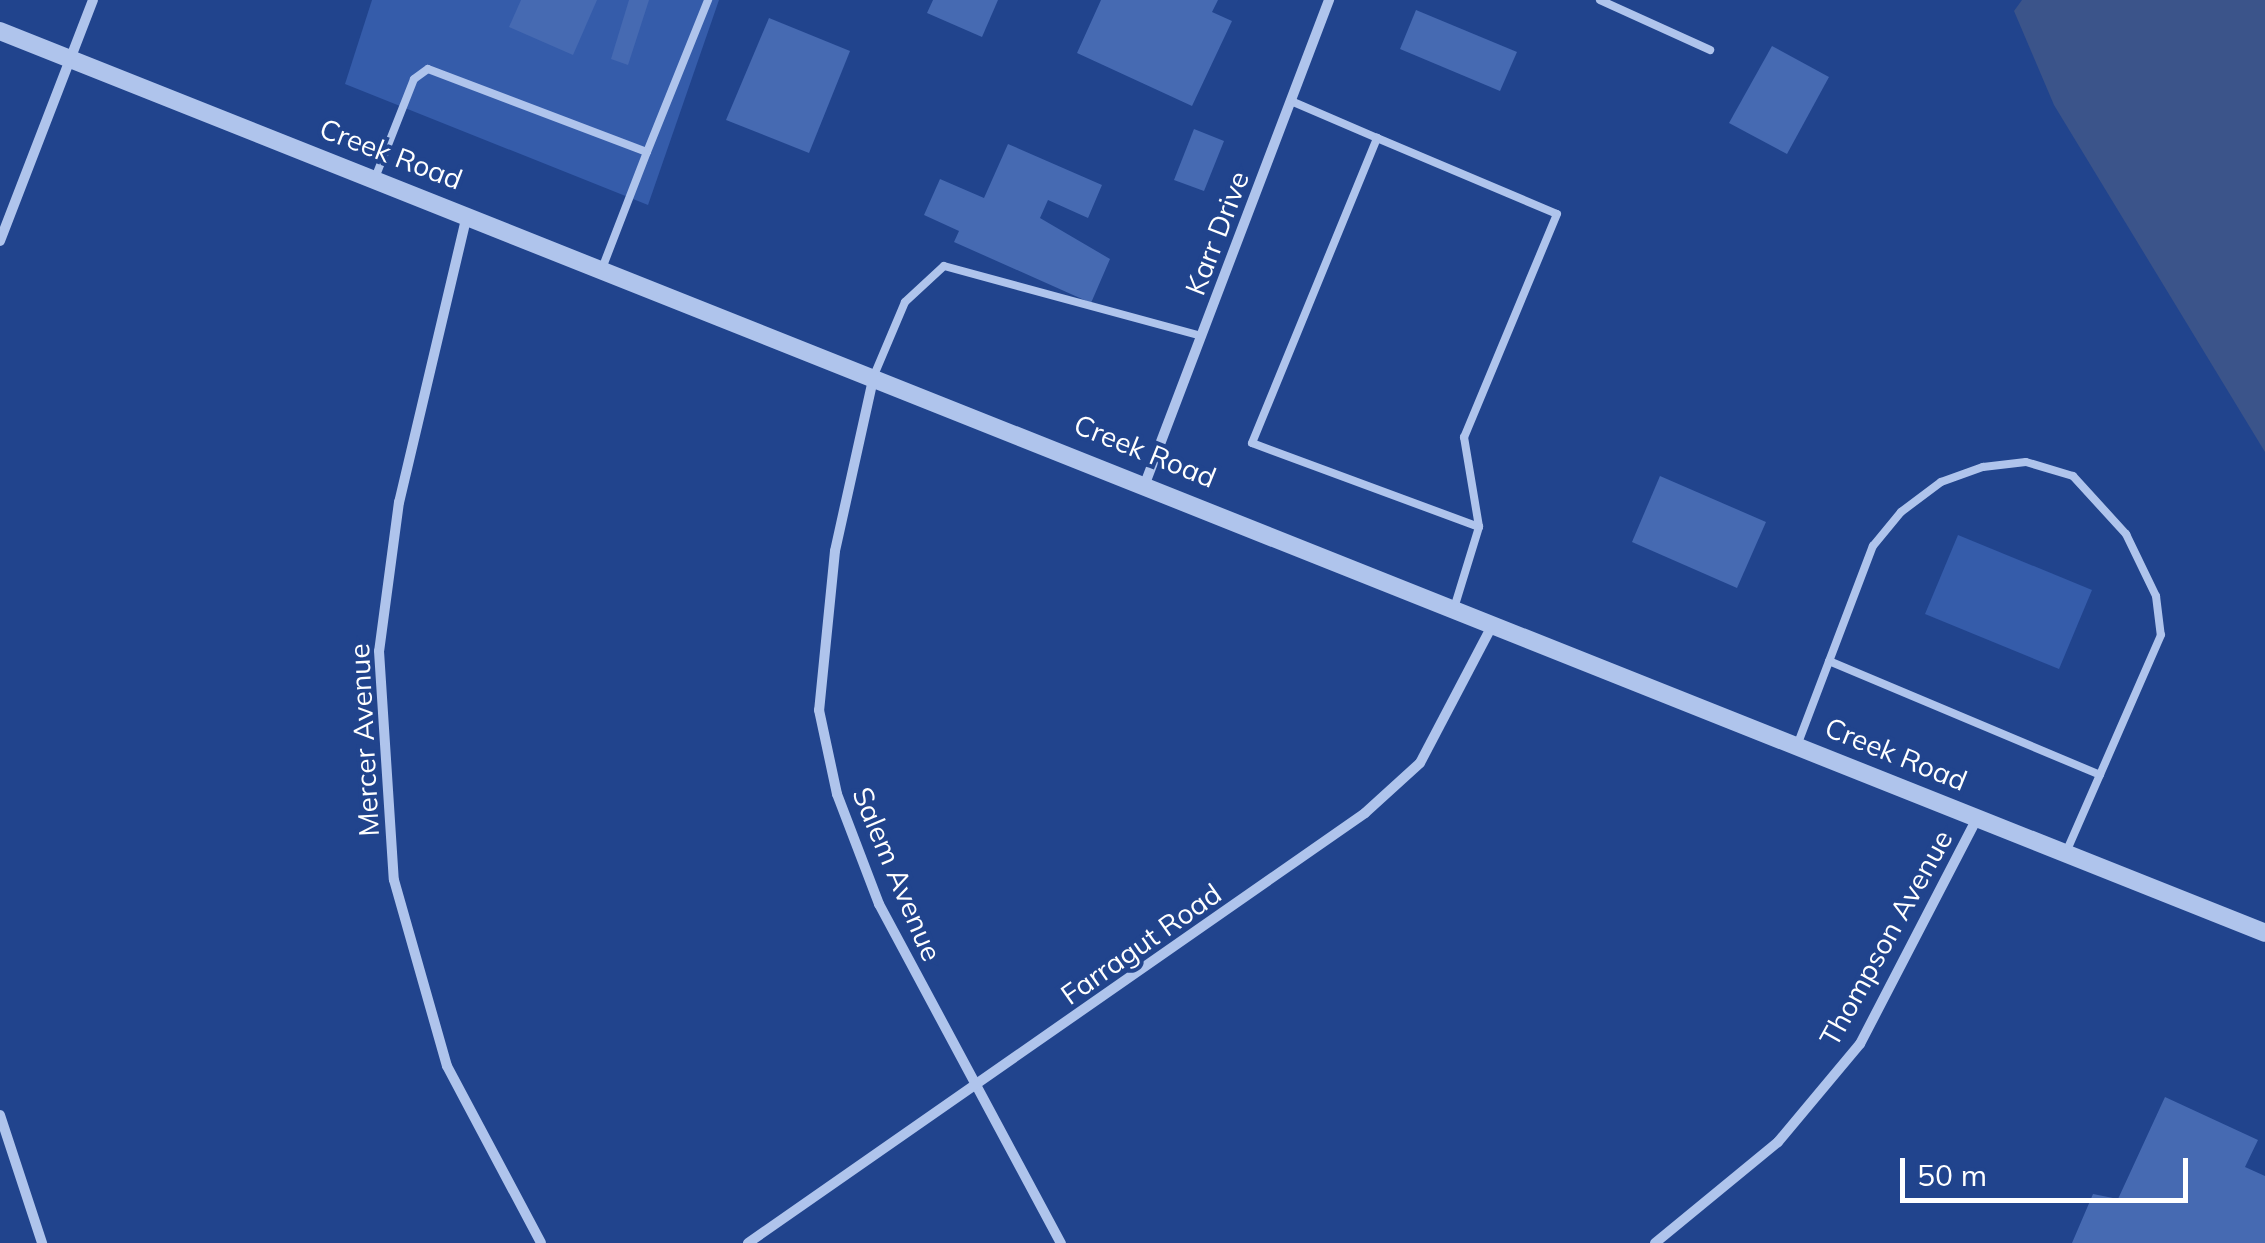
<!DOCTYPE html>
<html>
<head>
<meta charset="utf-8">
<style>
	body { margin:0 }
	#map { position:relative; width:2265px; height:1243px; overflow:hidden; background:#21448d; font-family:Mulish,sans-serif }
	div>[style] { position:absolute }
	.green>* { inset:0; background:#355caa }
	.water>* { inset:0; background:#3b548a }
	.building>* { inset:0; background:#466ab2 }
	.service>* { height:8px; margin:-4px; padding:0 4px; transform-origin:4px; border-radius:4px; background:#afc4ec }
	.minor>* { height:10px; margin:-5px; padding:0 5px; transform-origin:5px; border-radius:5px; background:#afc4ec }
	.tertiary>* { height:18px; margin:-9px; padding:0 9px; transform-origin:9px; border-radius:9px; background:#afc4ec }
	span { translate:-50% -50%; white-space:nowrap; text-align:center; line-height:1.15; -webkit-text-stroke:8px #21448d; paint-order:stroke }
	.street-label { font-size:28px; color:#fff }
	.scale { position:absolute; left:1900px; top:1158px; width:288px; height:45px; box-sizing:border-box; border:5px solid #fff; border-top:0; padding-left:12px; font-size:30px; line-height:35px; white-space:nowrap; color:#fff; -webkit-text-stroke:8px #21448d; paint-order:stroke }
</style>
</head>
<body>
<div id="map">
	<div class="green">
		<div style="clip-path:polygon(372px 0,719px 0,648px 205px,345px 84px)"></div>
		<div style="clip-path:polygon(1958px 535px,2092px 590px,2059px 669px,1925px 614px)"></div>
	</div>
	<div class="water">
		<div style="clip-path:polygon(2022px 0,2265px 0,2265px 452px,2054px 105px,2014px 11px)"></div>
	</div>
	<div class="building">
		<div style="clip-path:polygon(521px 0,597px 0,573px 55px,509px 27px)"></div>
		<div style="clip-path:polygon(629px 0,649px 0,628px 65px,611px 59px)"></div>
		<div style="clip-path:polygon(933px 0,998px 0,982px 37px,927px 13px)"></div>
		<div style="clip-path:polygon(1101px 0,1218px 0,1212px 12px,1232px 21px,1192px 106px,1077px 53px)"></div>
		<div style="clip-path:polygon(1416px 10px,1517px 52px,1500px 91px,1400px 49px)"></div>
		<div style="clip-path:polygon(769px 18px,850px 51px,809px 153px,726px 120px)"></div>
		<div style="clip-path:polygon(1772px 46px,1829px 77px,1787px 154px,1729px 123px)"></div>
		<div style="clip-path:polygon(1194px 129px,1224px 141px,1204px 191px,1174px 180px)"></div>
		<div style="clip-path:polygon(1008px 144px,1102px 185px,1088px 218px,1048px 200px,1040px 218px,1110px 259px,1091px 303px,954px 242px,959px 231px,924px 215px,940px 179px,984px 198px)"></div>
		<div style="clip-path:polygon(1660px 476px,1766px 522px,1737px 588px,1632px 542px)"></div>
		<div style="clip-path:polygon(2165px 1097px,2258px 1140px,2245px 1167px,2265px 1176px,2265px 1243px,2072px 1243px,2093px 1194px,2118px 1199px)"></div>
	</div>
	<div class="service">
		<div style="left:1600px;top:0;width:121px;rotate:24.4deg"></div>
		<div style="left:1291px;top:101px;width:94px;rotate:23.3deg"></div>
		<div style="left:375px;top:178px;width:106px;rotate:-68.5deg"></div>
		<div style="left:414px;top:79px;width:17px;rotate:-36deg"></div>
		<div style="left:428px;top:69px;width:234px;rotate:20.8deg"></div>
		<div style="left:647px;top:152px;width:164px;rotate:-68.1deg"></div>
		<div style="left:603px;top:266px;width:122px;rotate:-68.9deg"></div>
		<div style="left:875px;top:373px;width:77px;rotate:-67.1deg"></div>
		<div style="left:905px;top:302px;width:53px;rotate:-42.7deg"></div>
		<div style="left:944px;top:266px;width:266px;rotate:15.2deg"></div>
		<div style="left:1455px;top:605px;width:82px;rotate:-72.9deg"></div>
		<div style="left:1479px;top:527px;width:242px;rotate:-159.7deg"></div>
		<div style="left:1252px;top:443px;width:330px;rotate:-67.7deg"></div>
		<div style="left:1377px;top:138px;width:195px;rotate:22.9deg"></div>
		<div style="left:1557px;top:214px;width:242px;rotate:112.6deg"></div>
		<div style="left:1464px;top:437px;width:91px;rotate:80.5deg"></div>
		<div style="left:1829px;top:661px;width:294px;rotate:22.8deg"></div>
		<div style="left:1798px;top:743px;width:211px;rotate:-69.2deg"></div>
		<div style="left:1873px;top:546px;width:44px;rotate:-50.5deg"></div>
		<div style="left:1901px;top:512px;width:50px;rotate:-36.9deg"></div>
		<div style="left:1941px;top:482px;width:45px;rotate:-19.7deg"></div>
		<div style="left:1983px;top:467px;width:43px;rotate:-6.6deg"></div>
		<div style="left:2026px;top:462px;width:49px;rotate:16.6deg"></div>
		<div style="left:2073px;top:476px;width:79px;rotate:47.6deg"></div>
		<div style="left:2126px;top:534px;width:69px;rotate:64.2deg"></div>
		<div style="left:2156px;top:596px;width:39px;rotate:83deg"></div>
		<div style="left:2161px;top:635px;width:237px;rotate:113.6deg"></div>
	</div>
	<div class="minor">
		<div style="left:467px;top:215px;width:295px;rotate:103.3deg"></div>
		<div style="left:399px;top:502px;width:150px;rotate:97.6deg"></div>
		<div style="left:379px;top:651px;width:229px;rotate:86.3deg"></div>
		<div style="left:394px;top:880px;width:193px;rotate:74.1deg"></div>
		<div style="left:447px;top:1066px;width:200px;rotate:62deg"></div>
		<div style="left:0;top:241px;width:258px;rotate:-68.9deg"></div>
		<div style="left:874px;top:375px;width:180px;rotate:102.5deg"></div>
		<div style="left:835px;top:551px;width:160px;rotate:95.7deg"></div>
		<div style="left:819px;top:710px;width:86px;rotate:77.9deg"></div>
		<div style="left:837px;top:794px;width:118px;rotate:69.1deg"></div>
		<div style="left:879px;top:904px;width:385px;rotate:61.8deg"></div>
		<div style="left:1146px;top:481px;width:515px;rotate:-69.17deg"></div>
		<div style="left:0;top:1115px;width:135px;rotate:71.8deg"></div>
		<div style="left:748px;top:1243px;width:752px;rotate:-34.87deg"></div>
		<div style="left:1365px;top:813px;width:74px;rotate:-42.3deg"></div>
		<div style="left:1420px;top:763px;width:157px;rotate:-62.3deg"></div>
		<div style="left:1655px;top:1243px;width:159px;rotate:-39.4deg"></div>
		<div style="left:1778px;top:1142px;width:128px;rotate:-50.1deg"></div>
		<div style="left:1860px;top:1044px;width:257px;rotate:-62.6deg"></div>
	</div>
	<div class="tertiary">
		<div style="left:0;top:31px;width:2438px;rotate:21.71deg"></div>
	</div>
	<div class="street-label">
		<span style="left:391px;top:154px;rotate:21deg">Creek Road</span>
		<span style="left:1217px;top:233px;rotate:-69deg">Karr Drive</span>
		<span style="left:1145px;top:451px;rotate:22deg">Creek Road</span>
		<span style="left:364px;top:740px;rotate:-93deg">Mercer Avenue</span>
		<span style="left:1896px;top:754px;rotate:22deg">Creek Road</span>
		<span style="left:897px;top:874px;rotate:67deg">Salem Avenue</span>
		<span style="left:1886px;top:938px;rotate:-61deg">Thompson Avenue</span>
		<span style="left:1141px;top:944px;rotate:-35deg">Farragut Road</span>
	</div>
	<div class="scale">50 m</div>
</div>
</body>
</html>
